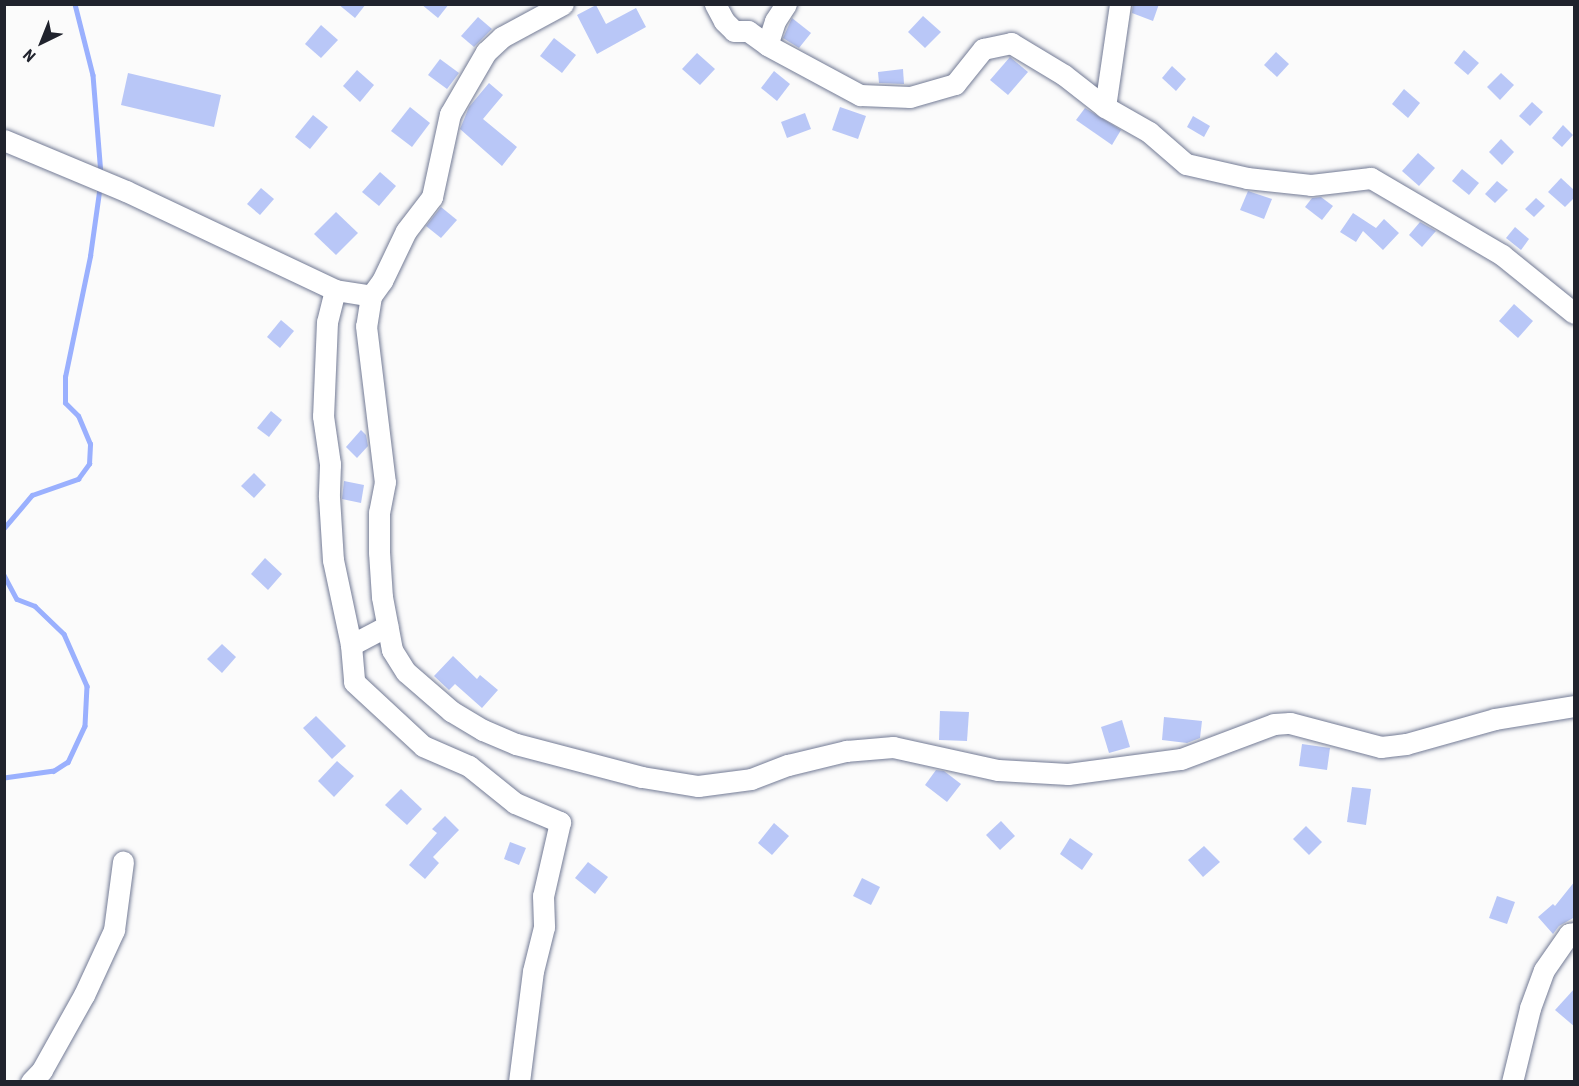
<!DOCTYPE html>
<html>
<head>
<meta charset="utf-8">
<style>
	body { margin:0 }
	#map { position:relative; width:1579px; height:1086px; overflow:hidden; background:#fbfbfb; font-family:"Roboto Condensed",sans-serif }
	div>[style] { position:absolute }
	.stream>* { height:4.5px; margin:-2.25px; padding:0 2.25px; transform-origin:2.25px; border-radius:2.25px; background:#9ab0fe }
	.building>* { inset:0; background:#b9c7f7 }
	.roads { filter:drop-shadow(0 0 2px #737b95) drop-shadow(0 0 2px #737b95) }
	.minor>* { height:21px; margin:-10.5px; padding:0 10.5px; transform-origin:10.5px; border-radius:10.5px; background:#fff }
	span { translate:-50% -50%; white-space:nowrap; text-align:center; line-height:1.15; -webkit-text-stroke:5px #fbfbfb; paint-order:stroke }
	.frame { position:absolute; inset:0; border:6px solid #20232d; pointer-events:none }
	.north { position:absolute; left:12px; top:12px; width:60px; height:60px; -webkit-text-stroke:4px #fbfbfb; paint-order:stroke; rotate:223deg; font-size:16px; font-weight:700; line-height:24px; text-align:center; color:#20232d }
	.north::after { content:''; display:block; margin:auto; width:21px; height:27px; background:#20232d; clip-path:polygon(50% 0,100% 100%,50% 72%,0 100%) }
</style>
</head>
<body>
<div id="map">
	<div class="stream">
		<div style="left:75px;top:4px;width:73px;rotate:75.8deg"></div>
		<div style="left:93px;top:75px;width:99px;rotate:85.4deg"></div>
		<div style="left:4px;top:528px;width:43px;rotate:-49.7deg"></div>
		<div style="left:32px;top:495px;width:49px;rotate:-19.2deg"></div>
		<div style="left:78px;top:479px;width:19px;rotate:-54deg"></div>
		<div style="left:89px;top:464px;width:20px;rotate:-87deg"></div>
		<div style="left:90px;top:444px;width:30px;rotate:-113deg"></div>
		<div style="left:78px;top:416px;width:18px;rotate:-135deg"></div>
		<div style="left:65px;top:403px;width:26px;rotate:-90deg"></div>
		<div style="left:65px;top:377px;width:124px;rotate:-78.3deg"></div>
		<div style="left:90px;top:256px;width:72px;rotate:-82deg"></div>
		<div style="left:4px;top:575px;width:27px;rotate:62deg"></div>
		<div style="left:17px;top:599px;width:19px;rotate:21deg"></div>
		<div style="left:35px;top:606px;width:40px;rotate:44deg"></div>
		<div style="left:64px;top:634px;width:57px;rotate:66.1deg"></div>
		<div style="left:87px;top:686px;width:40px;rotate:92.9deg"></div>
		<div style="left:85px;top:726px;width:40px;rotate:115deg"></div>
		<div style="left:68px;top:762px;width:17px;rotate:147deg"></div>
		<div style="left:54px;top:771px;width:50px;rotate:172deg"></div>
	</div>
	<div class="building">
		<div style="clip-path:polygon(338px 4px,366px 4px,355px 18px)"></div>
		<div style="clip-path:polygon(421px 4px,449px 4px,438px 18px)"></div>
		<div style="clip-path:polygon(1133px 4px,1159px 4px,1153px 21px,1132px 13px)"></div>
		<div style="clip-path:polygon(596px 5px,606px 24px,636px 8px,646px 27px,597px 54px,577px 15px)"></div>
		<div style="clip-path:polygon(923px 16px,941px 32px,925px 48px,908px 32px)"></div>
		<div style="clip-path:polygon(478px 17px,492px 29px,474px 47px,461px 36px)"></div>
		<div style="clip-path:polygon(792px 18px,811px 33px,799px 48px,783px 38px)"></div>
		<div style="clip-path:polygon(321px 25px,338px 40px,321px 58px,305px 44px)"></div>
		<div style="clip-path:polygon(554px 38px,576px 55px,562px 73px,540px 56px)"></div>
		<div style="clip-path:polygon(1464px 50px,1479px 63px,1468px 75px,1454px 63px)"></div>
		<div style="clip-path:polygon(1276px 52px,1289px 64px,1277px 77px,1264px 65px)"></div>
		<div style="clip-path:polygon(697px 53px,715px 69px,700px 85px,682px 69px)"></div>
		<div style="clip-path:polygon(1010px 57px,1028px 72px,1008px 95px,990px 80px)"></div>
		<div style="clip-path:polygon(440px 59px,459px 73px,447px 89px,428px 75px)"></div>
		<div style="clip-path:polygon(1172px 66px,1186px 79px,1176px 91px,1162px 78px)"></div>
		<div style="clip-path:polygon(903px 69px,904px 84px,879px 83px,878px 72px)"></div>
		<div style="clip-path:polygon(357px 70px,374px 85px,360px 102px,343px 86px)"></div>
		<div style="clip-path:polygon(774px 71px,790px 84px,777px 101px,761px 88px)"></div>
		<div style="clip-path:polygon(128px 73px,221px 95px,214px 127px,121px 105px)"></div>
		<div style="clip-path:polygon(1501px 73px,1514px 85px,1500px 100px,1487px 87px)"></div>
		<div style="clip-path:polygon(489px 83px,503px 95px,483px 119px,517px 147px,502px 166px,460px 129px,469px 107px)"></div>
		<div style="clip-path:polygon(1404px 89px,1420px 103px,1408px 118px,1392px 104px)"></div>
		<div style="clip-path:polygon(1532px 102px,1543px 112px,1530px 126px,1519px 116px)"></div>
		<div style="clip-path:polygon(410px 107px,430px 123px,412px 147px,391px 131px)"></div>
		<div style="clip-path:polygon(840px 107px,866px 116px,858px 139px,832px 130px)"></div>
		<div style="clip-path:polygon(1085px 108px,1121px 130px,1112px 145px,1076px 120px)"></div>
		<div style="clip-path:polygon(805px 113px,811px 129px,787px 138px,781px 122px)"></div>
		<div style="clip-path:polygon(313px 115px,328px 127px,310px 149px,295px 137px)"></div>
		<div style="clip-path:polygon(1193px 116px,1210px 126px,1204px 137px,1187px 127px)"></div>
		<div style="clip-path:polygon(1563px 125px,1573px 135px,1562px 147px,1552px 138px)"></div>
		<div style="clip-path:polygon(1501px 139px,1514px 152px,1502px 165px,1489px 152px)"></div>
		<div style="clip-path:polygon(1418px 153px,1435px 168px,1419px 186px,1402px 171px)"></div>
		<div style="clip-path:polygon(1462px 169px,1479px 183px,1469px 195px,1452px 181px)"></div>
		<div style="clip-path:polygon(380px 172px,396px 186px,379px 206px,362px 192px)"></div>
		<div style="clip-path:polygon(1561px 178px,1575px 191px,1575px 197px,1565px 207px,1548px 192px)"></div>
		<div style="clip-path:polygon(1497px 181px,1508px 190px,1495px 203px,1485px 194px)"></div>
		<div style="clip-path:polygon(261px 188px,274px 199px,260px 215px,247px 204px)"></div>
		<div style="clip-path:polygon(1248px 191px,1272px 199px,1264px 219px,1240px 210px)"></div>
		<div style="clip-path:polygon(1321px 197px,1333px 206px,1322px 220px,1305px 207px,1312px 198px)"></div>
		<div style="clip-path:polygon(1536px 198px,1545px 206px,1534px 217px,1525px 209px)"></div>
		<div style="clip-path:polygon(441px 207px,457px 220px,441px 238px,426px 226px)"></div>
		<div style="clip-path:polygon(336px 212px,358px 233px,336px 255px,314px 234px)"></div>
		<div style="clip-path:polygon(1353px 213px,1376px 228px,1384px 219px,1399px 233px,1383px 250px,1363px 231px,1356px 242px,1340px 232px)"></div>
		<div style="clip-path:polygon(1420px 222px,1436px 231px,1422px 247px,1409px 235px)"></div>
		<div style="clip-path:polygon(1515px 227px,1529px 239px,1521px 250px,1506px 238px)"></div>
		<div style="clip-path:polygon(1514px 304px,1533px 321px,1518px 338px,1499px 321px)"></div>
		<div style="clip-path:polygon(281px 320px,294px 331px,280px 348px,267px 337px)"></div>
		<div style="clip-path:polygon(271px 411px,282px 420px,269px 437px,257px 428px)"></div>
		<div style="clip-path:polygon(361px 430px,366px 435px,368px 446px,357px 458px,346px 447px)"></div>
		<div style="clip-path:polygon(254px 473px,266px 485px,254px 498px,241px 486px)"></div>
		<div style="clip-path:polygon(344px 481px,364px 485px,361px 503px,342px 499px)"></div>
		<div style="clip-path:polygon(265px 558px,282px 574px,268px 590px,251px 574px)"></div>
		<div style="clip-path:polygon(222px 644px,236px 657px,222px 673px,207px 659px)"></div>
		<div style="clip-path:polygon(453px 656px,477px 679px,480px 675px,498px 690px,482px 708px,455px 684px,449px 690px,434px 676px)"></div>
		<div style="clip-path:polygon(940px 711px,969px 712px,967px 741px,939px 740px)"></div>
		<div style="clip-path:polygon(316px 716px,346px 746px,332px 759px,303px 728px)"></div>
		<div style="clip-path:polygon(1164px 717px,1202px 721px,1200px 738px,1187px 743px,1162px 740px)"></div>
		<div style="clip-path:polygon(1122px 720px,1130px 747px,1109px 753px,1101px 727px)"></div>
		<div style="clip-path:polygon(1302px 744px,1330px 748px,1327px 770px,1299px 766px)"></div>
		<div style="clip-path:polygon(337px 761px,354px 776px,334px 797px,318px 781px)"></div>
		<div style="clip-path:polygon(936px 770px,944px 771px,961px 784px,947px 802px,925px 785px)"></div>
		<div style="clip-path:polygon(1352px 787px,1371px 789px,1366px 825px,1347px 822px)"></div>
		<div style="clip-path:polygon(401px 789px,422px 809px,407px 825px,385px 805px)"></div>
		<div style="clip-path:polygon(445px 816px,459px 830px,433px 857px,439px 863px,425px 879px,409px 865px,437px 833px,432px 829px)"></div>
		<div style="clip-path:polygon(1001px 821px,1015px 836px,1000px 850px,986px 835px)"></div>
		<div style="clip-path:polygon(774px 823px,789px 836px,772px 855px,758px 843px)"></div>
		<div style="clip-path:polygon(1306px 826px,1322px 842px,1309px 855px,1293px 839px)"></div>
		<div style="clip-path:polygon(1070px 838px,1093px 854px,1082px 870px,1060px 854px)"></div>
		<div style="clip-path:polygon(510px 842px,526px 848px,519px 865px,504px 859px)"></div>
		<div style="clip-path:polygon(1204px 846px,1220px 862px,1203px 877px,1188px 860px)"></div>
		<div style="clip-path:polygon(588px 862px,608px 877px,595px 894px,575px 878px)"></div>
		<div style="clip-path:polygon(862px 878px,880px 887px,871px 905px,853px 896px)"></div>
		<div style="clip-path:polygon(1575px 881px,1575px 917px,1559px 926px,1553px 934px,1538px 917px,1553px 904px,1555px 906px)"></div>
		<div style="clip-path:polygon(1497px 896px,1515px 902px,1507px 924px,1489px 918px)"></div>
		<div style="clip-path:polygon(1575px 988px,1575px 1027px,1555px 1010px)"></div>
	</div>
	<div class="roads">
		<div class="minor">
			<div style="left:715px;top:4px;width:19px;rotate:62deg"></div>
			<div style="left:724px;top:21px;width:14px;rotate:45deg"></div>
			<div style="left:734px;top:31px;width:14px"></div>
			<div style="left:748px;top:31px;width:24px;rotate:36deg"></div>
			<div style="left:786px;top:4px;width:20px;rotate:123deg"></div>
			<div style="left:775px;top:21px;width:25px;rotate:108deg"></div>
			<div style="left:767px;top:45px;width:106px;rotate:28.3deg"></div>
			<div style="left:860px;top:95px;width:50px;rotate:2.3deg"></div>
			<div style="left:910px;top:97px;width:47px;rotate:-16.1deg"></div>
			<div style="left:955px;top:84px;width:45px;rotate:-51.3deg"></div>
			<div style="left:983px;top:49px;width:29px;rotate:-12deg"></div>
			<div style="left:1011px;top:43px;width:62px;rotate:31.1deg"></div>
			<div style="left:1064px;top:75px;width:52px;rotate:38deg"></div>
			<div style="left:1105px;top:107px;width:51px;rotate:29.6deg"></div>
			<div style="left:1149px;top:132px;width:49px;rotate:40.9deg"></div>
			<div style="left:1186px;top:164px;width:63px;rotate:12.9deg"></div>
			<div style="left:1247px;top:178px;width:64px;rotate:6.2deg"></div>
			<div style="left:1311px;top:185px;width:60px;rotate:-6.7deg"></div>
			<div style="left:1371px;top:178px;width:152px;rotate:30.4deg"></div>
			<div style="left:1502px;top:255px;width:92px;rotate:38.9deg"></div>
			<div style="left:1105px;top:107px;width:104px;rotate:-81.7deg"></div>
			<div style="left:4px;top:140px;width:132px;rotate:22.7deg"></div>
			<div style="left:126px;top:191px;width:231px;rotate:25.3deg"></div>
			<div style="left:335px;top:290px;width:36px;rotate:9deg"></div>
			<div style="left:371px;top:296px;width:19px;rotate:-54deg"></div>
			<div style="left:382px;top:281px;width:55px;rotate:-64.4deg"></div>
			<div style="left:406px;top:231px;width:43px;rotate:-52.6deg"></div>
			<div style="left:432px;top:197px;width:85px;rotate:-77.8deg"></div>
			<div style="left:450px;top:114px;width:72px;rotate:-59.9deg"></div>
			<div style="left:486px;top:52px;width:22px;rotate:-43deg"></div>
			<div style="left:502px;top:37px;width:69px;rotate:-28.4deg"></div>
			<div style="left:335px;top:290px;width:33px;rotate:104deg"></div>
			<div style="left:327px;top:322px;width:94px;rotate:92.4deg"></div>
			<div style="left:323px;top:416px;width:49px;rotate:81.7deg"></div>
			<div style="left:330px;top:464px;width:33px;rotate:92deg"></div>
			<div style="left:329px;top:497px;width:63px;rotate:86.4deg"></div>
			<div style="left:333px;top:560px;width:87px;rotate:78deg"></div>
			<div style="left:351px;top:645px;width:37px;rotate:85deg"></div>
			<div style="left:354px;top:682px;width:94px;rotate:42.8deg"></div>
			<div style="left:423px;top:746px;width:50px;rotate:23.5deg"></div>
			<div style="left:469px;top:766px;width:59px;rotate:38.8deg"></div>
			<div style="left:515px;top:803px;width:49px;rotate:22.9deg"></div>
			<div style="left:560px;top:822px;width:76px;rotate:102.9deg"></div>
			<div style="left:543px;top:896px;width:31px;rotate:88deg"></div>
			<div style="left:544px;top:927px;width:45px;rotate:104deg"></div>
			<div style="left:533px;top:971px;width:112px;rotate:97.2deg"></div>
			<div style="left:371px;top:296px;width:30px;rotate:99deg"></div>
			<div style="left:366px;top:326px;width:157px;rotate:83.1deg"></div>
			<div style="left:385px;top:482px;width:31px;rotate:101deg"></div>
			<div style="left:379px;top:512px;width:40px;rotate:90deg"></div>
			<div style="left:379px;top:552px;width:45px;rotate:86.2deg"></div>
			<div style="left:382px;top:597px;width:54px;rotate:79.3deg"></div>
			<div style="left:392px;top:650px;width:26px;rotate:58deg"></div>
			<div style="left:406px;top:672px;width:60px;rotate:40.9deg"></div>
			<div style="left:451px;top:711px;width:37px;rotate:31deg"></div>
			<div style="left:483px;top:730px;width:36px;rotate:23deg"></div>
			<div style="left:516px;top:744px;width:130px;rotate:14.7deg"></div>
			<div style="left:642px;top:777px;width:57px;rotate:9.1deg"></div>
			<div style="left:698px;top:786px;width:53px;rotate:-7.5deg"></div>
			<div style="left:751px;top:779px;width:40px;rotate:-21deg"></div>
			<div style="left:788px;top:765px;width:60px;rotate:-13.6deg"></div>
			<div style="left:846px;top:751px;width:47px;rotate:-4.9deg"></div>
			<div style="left:893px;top:747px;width:107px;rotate:12.4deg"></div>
			<div style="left:998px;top:770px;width:70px;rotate:3.3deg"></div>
			<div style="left:1068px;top:774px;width:114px;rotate:-7.6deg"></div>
			<div style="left:1181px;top:759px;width:99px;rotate:-20.6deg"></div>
			<div style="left:1274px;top:724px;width:16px;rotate:-4deg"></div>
			<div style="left:1290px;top:723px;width:94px;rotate:14.8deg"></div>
			<div style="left:1381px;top:747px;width:25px;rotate:-7deg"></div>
			<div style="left:1406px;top:744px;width:92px;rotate:-15.7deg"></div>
			<div style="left:1495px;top:719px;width:80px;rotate:-9.3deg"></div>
			<div style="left:351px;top:645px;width:41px;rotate:-27.8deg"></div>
			<div style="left:31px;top:1082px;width:16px;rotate:-47deg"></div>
			<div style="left:42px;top:1070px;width:86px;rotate:-60.8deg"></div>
			<div style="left:84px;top:995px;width:72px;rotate:-65.2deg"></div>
			<div style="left:114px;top:930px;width:69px;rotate:-82.5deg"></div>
			<div style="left:1512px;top:1082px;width:76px;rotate:-76.3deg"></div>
			<div style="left:1530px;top:1008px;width:40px;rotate:-69.8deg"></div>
			<div style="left:1544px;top:970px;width:44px;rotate:-55.2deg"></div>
			<div style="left:1569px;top:934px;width:5px;rotate:-11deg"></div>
		</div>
	</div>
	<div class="frame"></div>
	<div class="north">N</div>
</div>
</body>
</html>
